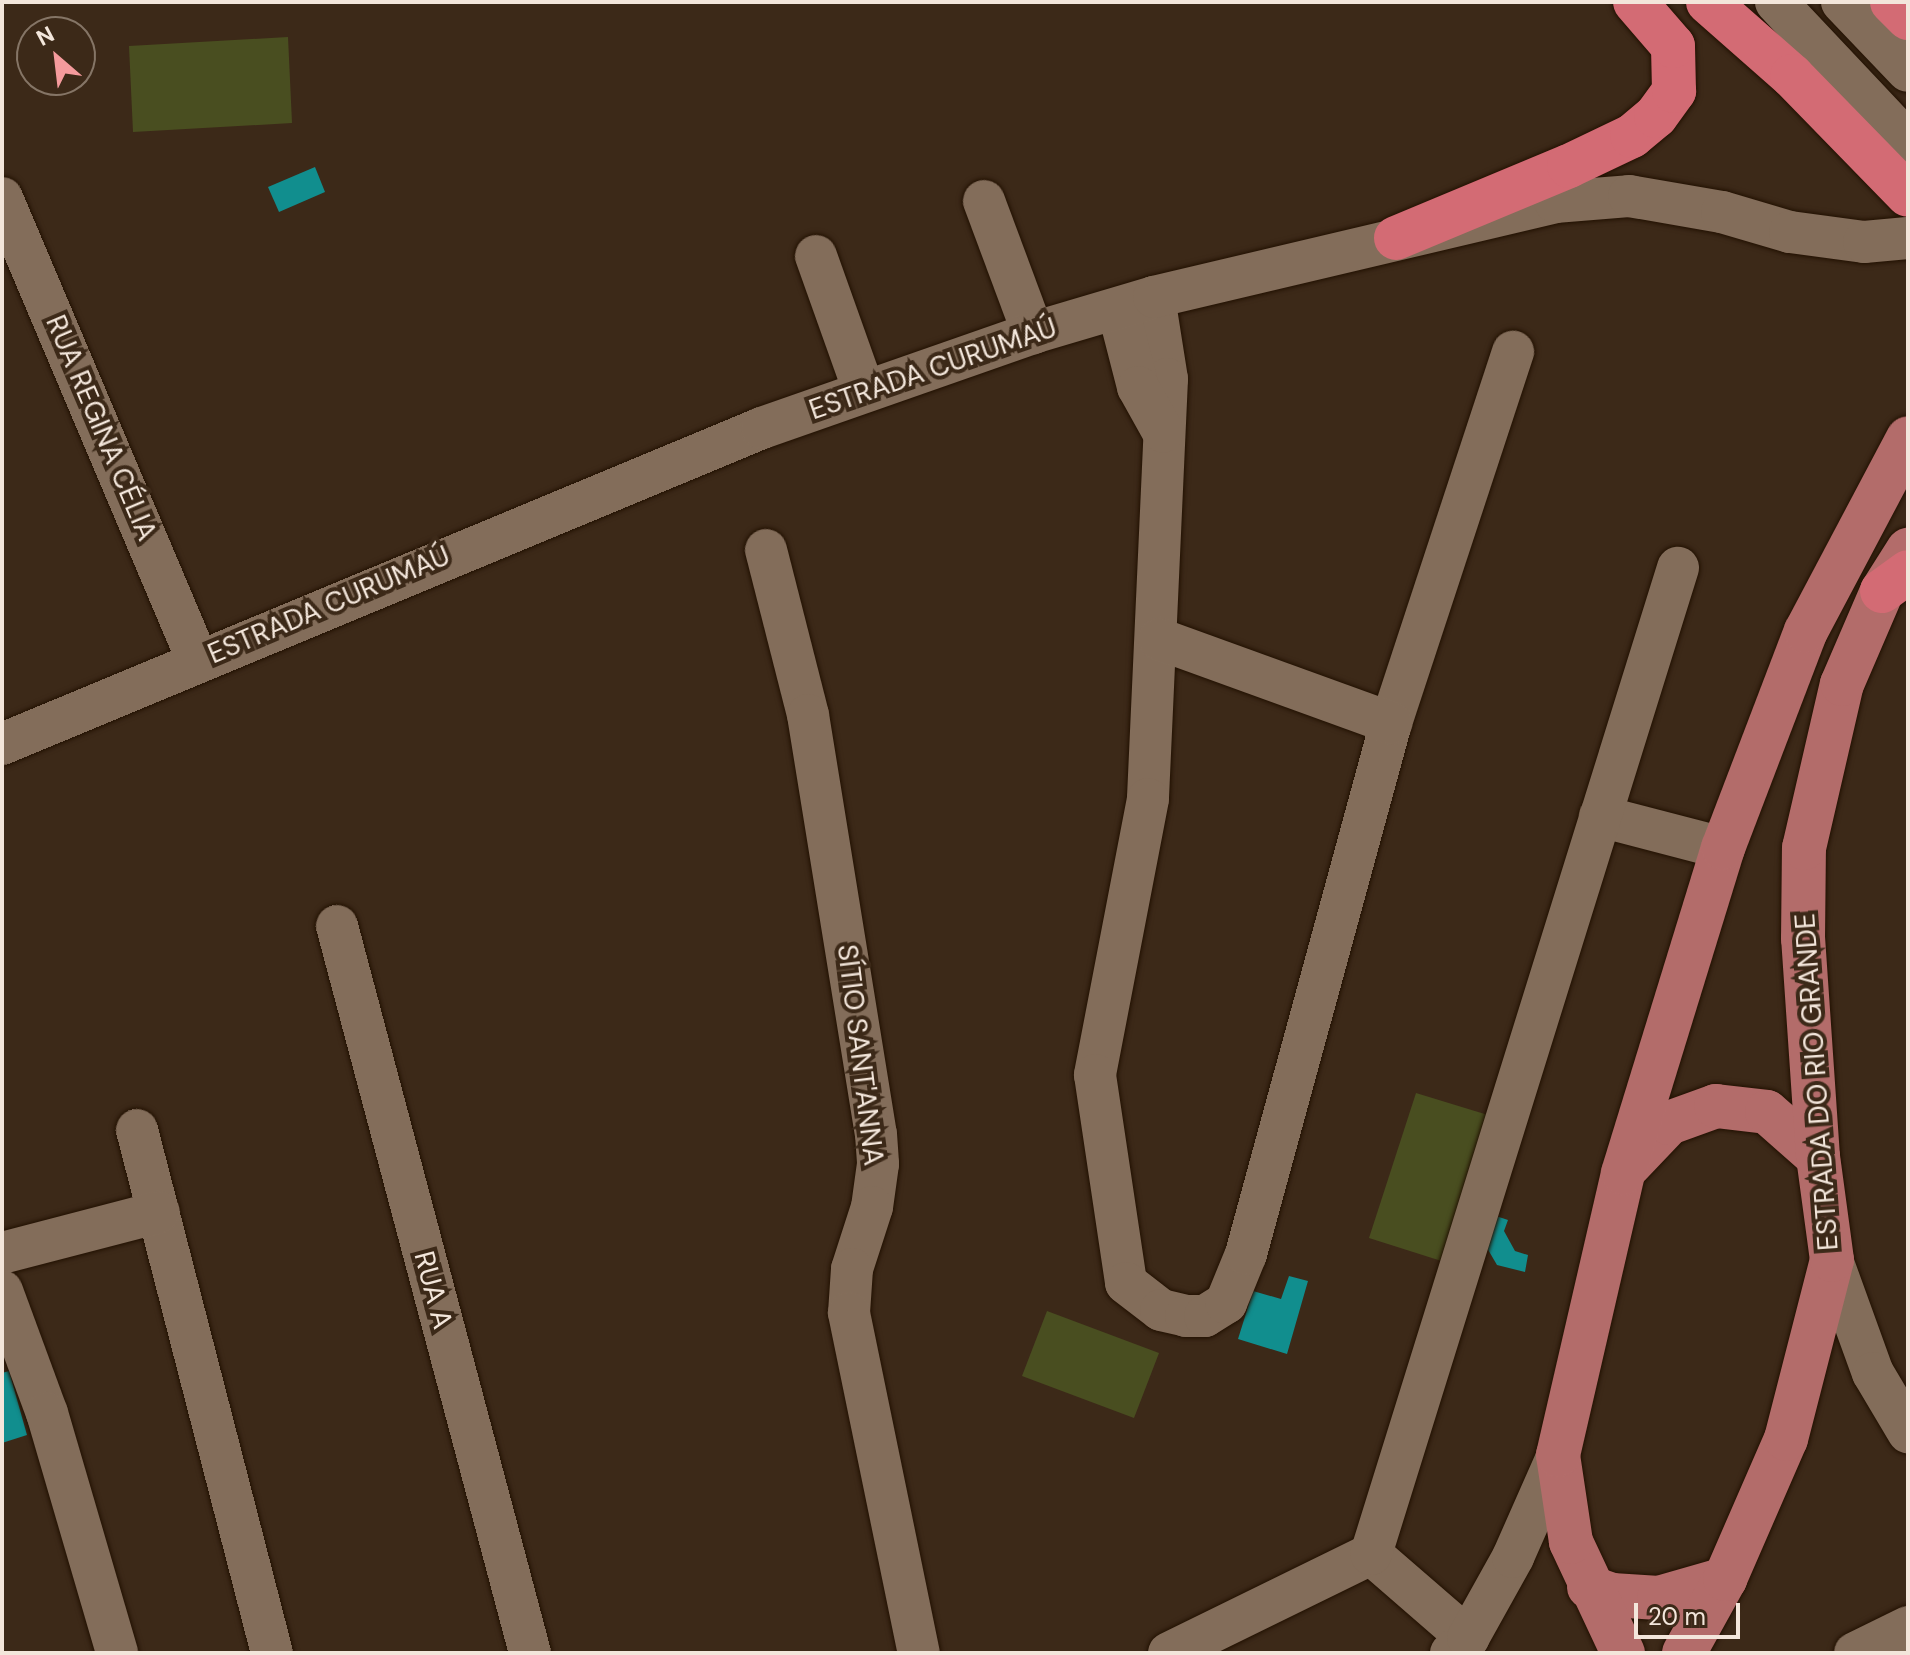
<!DOCTYPE html>
<html>
<head>
<meta charset="utf-8">
<style>
	body { margin:0 }
	#map { position:relative; width:1910px; height:1655px; overflow:hidden; background:#3c2918; font-family:"DM Sans",sans-serif }
	div>[style] { position:absolute }
	.green>* { inset:0; background:#494e20 }
	.water>* { inset:0; background:#118e8e }
	.roads { filter:drop-shadow(0 0 2px #221102) drop-shadow(0 0 2px #221102) }
	.minor>* { height:42px; margin:-21px; padding:0 21px; transform-origin:21px; border-radius:21px; background:#836d5a }
	.major>* { height:44px; margin:-22px; padding:0 22px; transform-origin:22px; border-radius:22px; background:#b36c6a }
	.highway>* { height:44px; margin:-22px; padding:0 22px; transform-origin:22px; border-radius:22px; background:#d36b74 }
	span { translate:-50% -50%; white-space:nowrap; text-align:center; line-height:1.15; -webkit-text-stroke:8px #3c2918; paint-order:stroke }
	.street-label { font-size:28px; color:#f3e6db }
	.frame { position:absolute; inset:0; border:4px solid #f3e6db; pointer-events:none }
	.north { position:absolute; left:16px; top:16px; width:80px; height:80px; box-sizing:border-box; background:#3c2918; border:2px solid #857566; border-radius:50%; rotate:332deg; font-size:22px; font-weight:700; line-height:32px; text-align:center; color:#f3e6db }
	.north::after { content:''; display:block; margin:auto; width:28px; height:36px; background:#f59b9d; clip-path:polygon(50% 0,100% 100%,50% 72%,0 100%) }
	.scale { position:absolute; left:1634px; top:1603px; width:106px; height:36px; box-sizing:border-box; border:4px solid #f3e6db; border-top:0; padding-left:10px; font-size:24px; line-height:28px; white-space:nowrap; color:#f3e6db; -webkit-text-stroke:6px #3c2918; paint-order:stroke }
</style>
</head>
<body>
<div id="map">
	<div class="green">
		<div style="clip-path:polygon(288px 37px,292px 123px,133px 132px,129px 46px)"></div>
		<div style="clip-path:polygon(1416px 1093px,1501px 1119px,1454px 1265px,1369px 1238px)"></div>
		<div style="clip-path:polygon(1047px 1311px,1159px 1353px,1134px 1418px,1022px 1376px)"></div>
	</div>
	<div class="water">
		<div style="clip-path:polygon(315px 167px,325px 192px,279px 212px,268px 187px)"></div>
		<div style="clip-path:polygon(1490px 1214px,1508px 1220px,1504px 1231px,1515px 1251px,1528px 1255px,1525px 1272px,1497px 1265px,1483px 1241px)"></div>
		<div style="clip-path:polygon(1289px 1276px,1308px 1281px,1287px 1354px,1238px 1339px,1253px 1291px,1281px 1299px)"></div>
		<div style="clip-path:polygon(9px 1371px,27px 1435px,2px 1443px,2px 1373px)"></div>
	</div>
	<div class="roads">
		<div class="minor">
			<div style="left:1776px;top:2px;width:192px;rotate:46.7deg"></div>
			<div style="left:1842px;top:2px;width:95px;rotate:46.3deg"></div>
			<div style="left:2px;top:198px;width:501px;rotate:67.07deg"></div>
			<div style="left:984px;top:201px;width:141px;rotate:69.6deg"></div>
			<div style="left:816px;top:256px;width:143px;rotate:70.4deg"></div>
			<div style="left:1154px;top:297px;width:83px;rotate:81deg"></div>
			<div style="left:1167px;top:379px;width:420px;rotate:92.6deg"></div>
			<div style="left:1148px;top:799px;width:281px;rotate:100.9deg"></div>
			<div style="left:1095px;top:1075px;width:210px;rotate:81.5deg"></div>
			<div style="left:1126px;top:1283px;width:44px;rotate:37.6deg"></div>
			<div style="left:1161px;top:1310px;width:26px;rotate:13deg"></div>
			<div style="left:1186px;top:1316px;width:19px"></div>
			<div style="left:1205px;top:1316px;width:25px;rotate:-32deg"></div>
			<div style="left:1226px;top:1303px;width:53px;rotate:-67.8deg"></div>
			<div style="left:1246px;top:1254px;width:550px;rotate:-74.73deg"></div>
			<div style="left:1391px;top:723px;width:391px;rotate:-71.8deg"></div>
			<div style="left:1118px;top:309px;width:81px;rotate:75.6deg"></div>
			<div style="left:1138px;top:387px;width:51px;rotate:60.9deg"></div>
			<div style="left:766px;top:550px;width:170px;rotate:75.7deg"></div>
			<div style="left:808px;top:715px;width:424px;rotate:80.8deg"></div>
			<div style="left:876px;top:1134px;width:30px;rotate:86deg"></div>
			<div style="left:878px;top:1164px;width:43px;rotate:97.9deg"></div>
			<div style="left:872px;top:1207px;width:65px;rotate:107.9deg"></div>
			<div style="left:852px;top:1269px;width:44px;rotate:93.9deg"></div>
			<div style="left:849px;top:1313px;width:347px;rotate:78.4deg"></div>
			<div style="left:1159px;top:639px;width:247px;rotate:19.9deg"></div>
			<div style="left:2px;top:744px;width:823px;rotate:-22.58deg"></div>
			<div style="left:762px;top:428px;width:287px;rotate:-19.3deg"></div>
			<div style="left:1033px;top:333px;width:126px;rotate:-16.6deg"></div>
			<div style="left:1154px;top:297px;width:412px;rotate:-13.3deg"></div>
			<div style="left:1555px;top:202px;width:74px;rotate:-4.6deg"></div>
			<div style="left:1629px;top:196px;width:94px;rotate:9.8deg"></div>
			<div style="left:1722px;top:212px;width:71px;rotate:16.4deg"></div>
			<div style="left:1790px;top:232px;width:75px;rotate:7.7deg"></div>
			<div style="left:1864px;top:242px;width:44px;rotate:-5.2deg"></div>
			<div style="left:1600px;top:816px;width:127px;rotate:14.6deg"></div>
			<div style="left:337px;top:926px;width:752px;rotate:75.13deg"></div>
			<div style="left:137px;top:1130px;width:540px;rotate:75.53deg"></div>
			<div style="left:2px;top:1253px;width:162px;rotate:-14.6deg"></div>
			<div style="left:1832px;top:1260px;width:120px;rotate:70.1deg"></div>
			<div style="left:1873px;top:1373px;width:69px;rotate:59.3deg"></div>
			<div style="left:2px;top:1291px;width:130px;rotate:69.8deg"></div>
			<div style="left:47px;top:1413px;width:250px;rotate:73.7deg"></div>
			<div style="left:1371px;top:1554px;width:128px;rotate:40.9deg"></div>
			<div style="left:1169px;top:1653px;width:225px;rotate:-26.1deg"></div>
			<div style="left:1371px;top:1554px;width:1033px;rotate:-72.71deg"></div>
			<div style="left:1451px;top:1653px;width:23px;rotate:-41deg"></div>
			<div style="left:1468px;top:1638px;width:93px;rotate:-60.9deg"></div>
			<div style="left:1513px;top:1557px;width:111px;rotate:-66.2deg"></div>
			<div style="left:1855px;top:1653px;width:59px;rotate:-26.1deg"></div>
		</div>
		<div class="major">
			<div style="left:1629px;top:1165px;width:58px;rotate:-46.4deg"></div>
			<div style="left:1669px;top:1123px;width:50px;rotate:-19.9deg"></div>
			<div style="left:1716px;top:1106px;width:51px;rotate:6.7deg"></div>
			<div style="left:1767px;top:1112px;width:68px;rotate:41.4deg"></div>
			<div style="left:1589px;top:1587px;width:24px;rotate:19deg"></div>
			<div style="left:1612px;top:1595px;width:47px;rotate:3.7deg"></div>
			<div style="left:1659px;top:1598px;width:69px;rotate:-16.1deg"></div>
			<div style="left:1623px;top:1653px;width:123px;rotate:-115.1deg"></div>
			<div style="left:1571px;top:1542px;width:88px;rotate:-98.5deg"></div>
			<div style="left:1558px;top:1455px;width:289px;rotate:-77deg"></div>
			<div style="left:1623px;top:1173px;width:340px;rotate:-72.9deg"></div>
			<div style="left:1723px;top:848px;width:232px;rotate:-69.1deg"></div>
			<div style="left:1806px;top:631px;width:218px;rotate:-62.1deg"></div>
			<div style="left:1684px;top:1653px;width:85px;rotate:-61deg"></div>
			<div style="left:1725px;top:1579px;width:153px;rotate:-66.5deg"></div>
			<div style="left:1786px;top:1439px;width:185px;rotate:-75.6deg"></div>
			<div style="left:1832px;top:1260px;width:104px;rotate:-97.7deg"></div>
			<div style="left:1818px;top:1157px;width:219px;rotate:-93.9deg"></div>
			<div style="left:1803px;top:939px;width:91px;rotate:-89.4deg"></div>
			<div style="left:1804px;top:848px;width:168px;rotate:-77deg"></div>
			<div style="left:1842px;top:684px;width:101px;rotate:-66.7deg"></div>
			<div style="left:1882px;top:591px;width:49px;rotate:-57.6deg"></div>
		</div>
		<div class="highway">
			<div style="left:1708px;top:2px;width:112px;rotate:41.4deg"></div>
			<div style="left:1792px;top:76px;width:166px;rotate:45.7deg"></div>
			<div style="left:1892px;top:2px;width:23px;rotate:45deg"></div>
			<div style="left:1396px;top:238px;width:187px;rotate:-22.6deg"></div>
			<div style="left:1569px;top:166px;width:70px;rotate:-25.5deg"></div>
			<div style="left:1632px;top:136px;width:31px;rotate:-40deg"></div>
			<div style="left:1656px;top:116px;width:31px;rotate:-54deg"></div>
			<div style="left:1674px;top:91px;width:45px;rotate:-91.3deg"></div>
			<div style="left:1673px;top:46px;width:58px;rotate:-130.8deg"></div>
			<div style="left:1882px;top:591px;width:32px;rotate:-36deg"></div>
		</div>
	</div>
	<div class="street-label">
		<span style="left:933px;top:369px;rotate:-19deg">ESTRADA CURUMAÚ</span>
		<span style="left:101px;top:428px;rotate:67deg">RUA REGINA CÉLIA</span>
		<span style="left:329px;top:605px;rotate:-23deg">ESTRADA CURUMAÚ</span>
		<span style="left:860px;top:1055px;rotate:83deg">SÍTIO SANT'ANNA</span>
		<span style="left:1817px;top:1082px;rotate:-94deg">ESTRADA DO RIO GRANDE</span>
		<span style="left:433px;top:1290px;rotate:75deg">RUA A</span>
	</div>
	<div class="frame"></div>
	<div class="north">N</div>
	<div class="scale">20 m</div>
</div>
</body>
</html>
